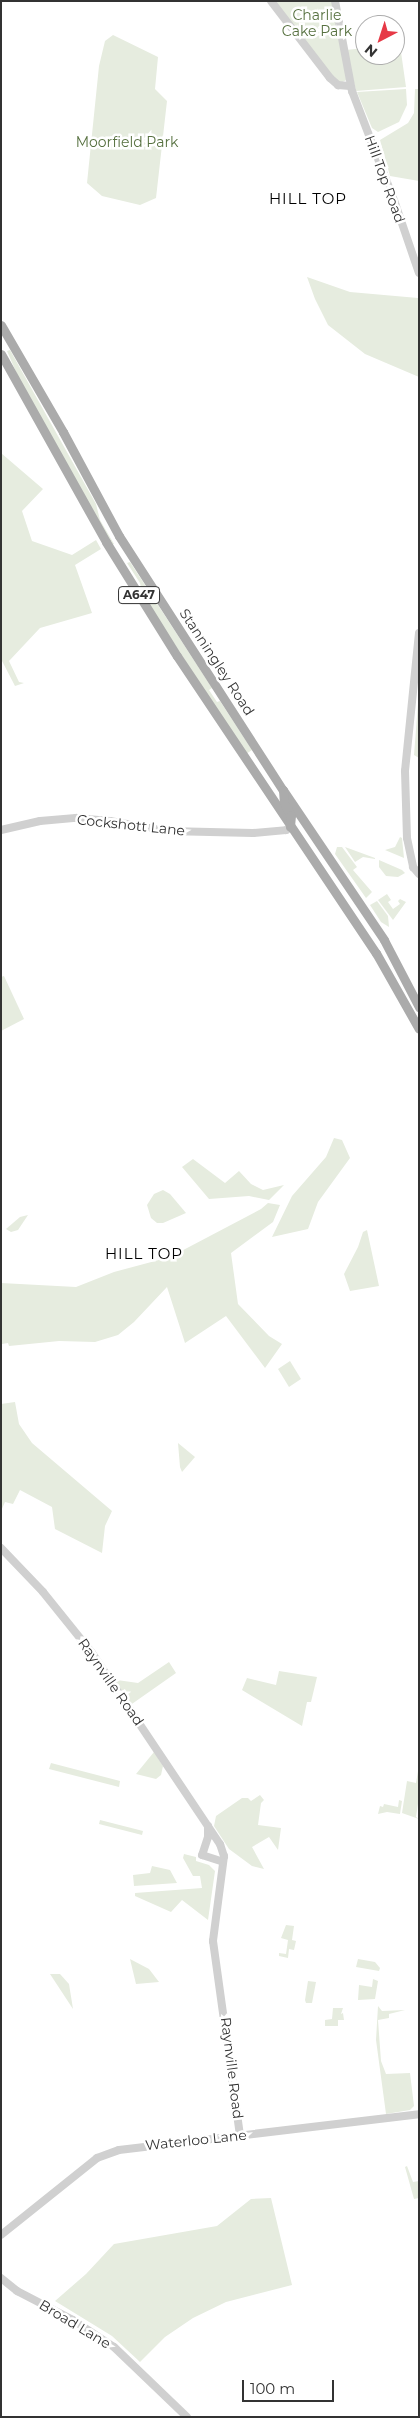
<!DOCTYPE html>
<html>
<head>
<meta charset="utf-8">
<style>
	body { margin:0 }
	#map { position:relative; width:420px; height:2418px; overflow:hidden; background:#fff; font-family:Montserrat,sans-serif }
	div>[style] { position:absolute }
	.green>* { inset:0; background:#e6ecdf }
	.minor>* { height:8px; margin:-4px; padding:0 4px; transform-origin:4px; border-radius:4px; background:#d0d0d0 }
	.major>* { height:9px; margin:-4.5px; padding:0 4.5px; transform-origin:4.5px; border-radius:4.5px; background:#ababab }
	span { translate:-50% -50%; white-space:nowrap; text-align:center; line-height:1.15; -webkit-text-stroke:5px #fff; paint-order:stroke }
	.shield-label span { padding:1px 4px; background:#fff; border:1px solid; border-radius:4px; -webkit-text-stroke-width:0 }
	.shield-label { font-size:12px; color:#333; font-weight:700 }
	.park-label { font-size:14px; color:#56703f }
	.street-label { font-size:14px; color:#333 }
	.neighbourhood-label { font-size:15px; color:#000; letter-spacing:1px }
	.frame { position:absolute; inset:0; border:2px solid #333; pointer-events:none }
	.north { position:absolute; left:355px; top:15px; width:50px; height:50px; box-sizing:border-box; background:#fff; border:1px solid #adadad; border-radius:50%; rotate:220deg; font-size:14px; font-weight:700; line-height:20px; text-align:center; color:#333 }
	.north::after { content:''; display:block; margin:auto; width:18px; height:22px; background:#e63946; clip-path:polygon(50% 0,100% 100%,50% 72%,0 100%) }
	.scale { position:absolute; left:242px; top:2380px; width:92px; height:22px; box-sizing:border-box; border:2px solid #333; border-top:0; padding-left:6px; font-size:15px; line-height:18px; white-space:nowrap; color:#333; -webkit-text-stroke:4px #fff; paint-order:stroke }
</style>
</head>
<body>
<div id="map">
	<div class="green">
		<div style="clip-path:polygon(271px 1px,336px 1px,349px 79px,342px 82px,330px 78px)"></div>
		<div style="clip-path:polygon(113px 35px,158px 57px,155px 89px,167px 101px,156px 198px,140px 205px,102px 196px,87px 183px,99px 66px,105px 41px)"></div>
		<div style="clip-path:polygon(365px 48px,365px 55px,395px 55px,395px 49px,401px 52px,406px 87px,356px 91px,346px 50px)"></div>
		<div style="clip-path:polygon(406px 89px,407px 105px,399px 122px,378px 132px,372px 128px,357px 92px)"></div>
		<div style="clip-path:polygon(415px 89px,419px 89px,419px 181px,390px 176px,380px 140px,408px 123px,414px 113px)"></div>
		<div style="clip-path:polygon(307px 277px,350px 292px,418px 298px,419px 377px,365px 354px,328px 325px,315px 299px)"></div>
		<div style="clip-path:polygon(10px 350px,96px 504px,100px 520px,114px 544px,111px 545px,23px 388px,7px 351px)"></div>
		<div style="clip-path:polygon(1px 453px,43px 489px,22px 511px,32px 541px,72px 555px,96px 540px,101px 549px,75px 565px,92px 613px,40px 628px,9px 661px,19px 682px,24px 683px,15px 686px,1px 659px)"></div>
		<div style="clip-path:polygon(130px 562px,212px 688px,209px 690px,217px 702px,220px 701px,252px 750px,246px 754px,143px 596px,140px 583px,127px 563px)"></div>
		<div style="clip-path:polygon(419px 691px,419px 758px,414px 755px)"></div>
		<div style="clip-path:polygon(400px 837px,402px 838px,404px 858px,385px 850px,395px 847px)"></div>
		<div style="clip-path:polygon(337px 847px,342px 847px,357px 867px,353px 870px,372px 892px,366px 898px,335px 854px)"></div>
		<div style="clip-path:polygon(345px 847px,375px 858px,375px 859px,363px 857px,355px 862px)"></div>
		<div style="clip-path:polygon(379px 860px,402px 870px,405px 873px,398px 877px,386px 876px,379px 867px)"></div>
		<div style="clip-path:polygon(387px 894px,391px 900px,388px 902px,393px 909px,400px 904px,398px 901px,400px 899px,406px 902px,393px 920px,378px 900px)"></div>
		<div style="clip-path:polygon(377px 901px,388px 916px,389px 927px,381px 922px,370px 905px)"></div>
		<div style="clip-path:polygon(4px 976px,24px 1019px,1px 1031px,1px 977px)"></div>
		<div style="clip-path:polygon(334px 1138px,342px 1140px,350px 1158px,318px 1202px,308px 1229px,272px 1237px,292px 1196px,326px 1157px)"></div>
		<div style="clip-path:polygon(193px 1159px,225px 1183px,239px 1171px,251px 1184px,263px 1190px,284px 1185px,269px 1200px,249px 1196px,209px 1199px,182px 1167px)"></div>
		<div style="clip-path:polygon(163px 1190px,170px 1194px,186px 1213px,163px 1223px,157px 1223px,151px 1218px,147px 1205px,154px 1194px)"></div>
		<div style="clip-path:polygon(268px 1203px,280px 1205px,273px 1222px,231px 1253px,238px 1304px,269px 1336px,282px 1344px,265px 1368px,226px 1316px,185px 1343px,167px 1287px,134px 1322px,118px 1335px,95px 1342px,59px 1341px,9px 1346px,8px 1343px,2px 1344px,1px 1283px,76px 1287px,114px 1272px,170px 1257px,261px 1209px)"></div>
		<div style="clip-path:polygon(28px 1215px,18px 1230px,11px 1232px,6px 1229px,20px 1217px)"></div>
		<div style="clip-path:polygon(367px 1230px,379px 1286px,350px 1291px,344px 1274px,358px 1247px,363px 1232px)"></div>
		<div style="clip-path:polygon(290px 1361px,301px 1379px,289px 1387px,278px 1369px)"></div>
		<div style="clip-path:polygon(15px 1402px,19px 1424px,32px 1443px,112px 1511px,105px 1526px,102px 1553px,55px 1529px,52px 1507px,20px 1490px,13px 1504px,5px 1502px,1px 1511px,1px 1404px)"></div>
		<div style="clip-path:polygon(178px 1443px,195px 1457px,182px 1472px,180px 1467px)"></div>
		<div style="clip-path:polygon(169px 1662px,176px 1673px,129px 1706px,110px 1679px,138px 1683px)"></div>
		<div style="clip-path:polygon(279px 1671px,317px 1677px,311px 1702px,307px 1702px,302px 1726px,242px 1690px,247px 1678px,276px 1685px)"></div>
		<div style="clip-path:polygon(154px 1752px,163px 1766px,161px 1775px,156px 1779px,136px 1774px)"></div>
		<div style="clip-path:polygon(51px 1763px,120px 1781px,119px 1787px,49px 1769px)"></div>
		<div style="clip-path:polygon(419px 1765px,419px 1797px,416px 1817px,419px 1819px,402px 1813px,407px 1781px,416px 1783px)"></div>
		<div style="clip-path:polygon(260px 1795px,264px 1800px,261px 1803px,258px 1825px,281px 1828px,278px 1850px,269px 1837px,252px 1847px,264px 1869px,252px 1866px,229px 1849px,214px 1826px,216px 1816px,242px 1798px,248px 1798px,251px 1801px)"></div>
		<div style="clip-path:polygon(399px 1800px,402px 1801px,400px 1814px,387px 1812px,378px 1814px,380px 1806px,383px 1807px,384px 1804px,398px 1807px)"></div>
		<div style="clip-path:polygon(100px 1820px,143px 1831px,142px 1835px,99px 1824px)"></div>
		<div style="clip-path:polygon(184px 1854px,196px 1857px,196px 1861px,209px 1865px,215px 1871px,208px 1920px,182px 1900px,171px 1912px,135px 1896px,135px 1893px,202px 1888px,200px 1876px,193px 1876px,183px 1858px)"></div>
		<div style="clip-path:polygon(152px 1866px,170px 1870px,177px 1883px,134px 1886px,133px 1875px,150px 1873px)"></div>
		<div style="clip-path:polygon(286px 1925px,294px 1926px,292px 1940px,296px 1941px,294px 1950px,289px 1949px,288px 1958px,279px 1956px,279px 1953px,286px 1954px,288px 1940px,281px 1938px)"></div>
		<div style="clip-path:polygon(130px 1959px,149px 1969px,159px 1982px,136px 1984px)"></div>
		<div style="clip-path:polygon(358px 1959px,375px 1962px,380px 1968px,379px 1971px,356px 1967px)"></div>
		<div style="clip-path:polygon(50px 1974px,60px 1974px,69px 1984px,73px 2009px)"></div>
		<div style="clip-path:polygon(373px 1979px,378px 1981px,375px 1999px,358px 2000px,359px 1985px,372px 1987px)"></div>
		<div style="clip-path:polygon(308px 1981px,316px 1982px,312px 2003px,306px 2003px,305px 2000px)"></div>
		<div style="clip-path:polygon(378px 2006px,382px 2011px,405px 2010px,389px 2014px,389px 2018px,378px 2020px,381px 2061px,386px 2074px,410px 2073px,414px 2106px,410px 2110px,386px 2114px,376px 2040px)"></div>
		<div style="clip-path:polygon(333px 2008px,343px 2008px,341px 2014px,343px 2013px,344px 2020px,338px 2020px,338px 2026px,325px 2026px,325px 2020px,332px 2019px)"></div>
		<div style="clip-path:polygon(407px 2166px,413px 2182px,419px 2181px,419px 2198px,414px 2199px,405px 2167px)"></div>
		<div style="clip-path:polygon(271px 2198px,292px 2285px,226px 2302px,193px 2318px,165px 2337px,140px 2362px,112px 2336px,55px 2301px,86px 2274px,114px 2244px,217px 2226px,251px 2199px)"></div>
	</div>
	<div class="minor">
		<div style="left:271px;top:1px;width:97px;rotate:52.5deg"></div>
		<div style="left:330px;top:78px;width:11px;rotate:41deg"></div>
		<div style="left:338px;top:85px;width:12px;rotate:5deg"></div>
		<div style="left:335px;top:1px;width:92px;rotate:79.3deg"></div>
		<div style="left:352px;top:91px;width:120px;rotate:69deg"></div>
		<div style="left:395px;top:203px;width:74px;rotate:71.1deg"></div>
		<div style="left:419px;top:633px;width:139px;rotate:95.8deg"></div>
		<div style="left:405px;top:771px;width:67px;rotate:88.3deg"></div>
		<div style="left:407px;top:838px;width:30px;rotate:78deg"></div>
		<div style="left:413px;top:867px;width:9px;rotate:49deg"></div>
		<div style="left:1px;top:830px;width:40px;rotate:-13deg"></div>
		<div style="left:40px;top:821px;width:36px;rotate:-5deg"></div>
		<div style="left:76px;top:818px;width:34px;rotate:5deg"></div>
		<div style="left:110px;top:821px;width:58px;rotate:10deg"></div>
		<div style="left:167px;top:831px;width:86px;rotate:1.3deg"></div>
		<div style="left:253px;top:833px;width:33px;rotate:-5deg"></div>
		<div style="left:286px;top:830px;width:4px;rotate:-27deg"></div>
		<div style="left:1px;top:1548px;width:61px;rotate:46.3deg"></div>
		<div style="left:43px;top:1592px;width:78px;rotate:51.2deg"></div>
		<div style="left:92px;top:1653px;width:230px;rotate:56.2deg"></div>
		<div style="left:220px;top:1844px;width:13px;rotate:72deg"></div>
		<div style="left:224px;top:1856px;width:86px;rotate:97.4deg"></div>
		<div style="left:213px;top:1941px;width:196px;rotate:82.1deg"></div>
		<div style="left:208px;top:1826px;width:11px;rotate:90deg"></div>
		<div style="left:208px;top:1837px;width:19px;rotate:108deg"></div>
		<div style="left:202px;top:1855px;width:22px;rotate:18deg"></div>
		<div style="left:1px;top:2235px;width:123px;rotate:-38.7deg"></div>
		<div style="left:97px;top:2158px;width:23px;rotate:-20deg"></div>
		<div style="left:119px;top:2150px;width:302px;rotate:-6.8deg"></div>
		<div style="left:1px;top:2278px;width:21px;rotate:39deg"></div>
		<div style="left:17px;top:2291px;width:63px;rotate:27.4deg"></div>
		<div style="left:73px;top:2320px;width:49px;rotate:33.4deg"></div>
		<div style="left:114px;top:2347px;width:101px;rotate:43.8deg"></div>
	</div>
	<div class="major">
		<div style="left:1px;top:325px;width:124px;rotate:59.9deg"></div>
		<div style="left:63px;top:432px;width:118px;rotate:61.7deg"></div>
		<div style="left:119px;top:536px;width:302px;rotate:57.2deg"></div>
		<div style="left:283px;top:790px;width:181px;rotate:56deg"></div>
		<div style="left:384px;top:940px;width:76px;rotate:62.4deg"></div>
		<div style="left:1px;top:354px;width:215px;rotate:60.8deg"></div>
		<div style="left:106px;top:542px;width:134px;rotate:58.1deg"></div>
		<div style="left:177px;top:656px;width:358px;rotate:56.2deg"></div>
		<div style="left:376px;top:953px;width:87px;rotate:60.5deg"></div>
		<div style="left:283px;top:790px;width:13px;rotate:86deg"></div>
		<div style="left:284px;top:803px;width:14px;rotate:60deg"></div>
		<div style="left:291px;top:815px;width:12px;rotate:95deg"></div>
	</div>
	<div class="shield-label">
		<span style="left:139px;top:595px">A647</span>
	</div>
	<div class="park-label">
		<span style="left:317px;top:23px">Charlie<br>Cake Park</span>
		<span style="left:127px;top:142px">Moorfield Park</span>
	</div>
	<div class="street-label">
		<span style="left:385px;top:179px;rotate:70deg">Hill Top Road</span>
		<span style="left:217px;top:662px;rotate:57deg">Stanningley Road</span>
		<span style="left:131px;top:825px;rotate:6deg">Cockshott Lane</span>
		<span style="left:111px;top:1682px;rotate:55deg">Raynville Road</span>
		<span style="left:232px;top:2068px;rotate:83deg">Raynville Road</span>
		<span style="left:196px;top:2140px;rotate:-6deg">Waterloo Lane</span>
		<span style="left:75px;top:2324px;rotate:31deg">Broad Lane</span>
	</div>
	<div class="neighbourhood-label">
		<span style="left:308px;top:199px">HILL TOP</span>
		<span style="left:144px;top:1254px">HILL TOP</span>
	</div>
	<div class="frame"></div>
	<div class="north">N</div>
	<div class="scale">100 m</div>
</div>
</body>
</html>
